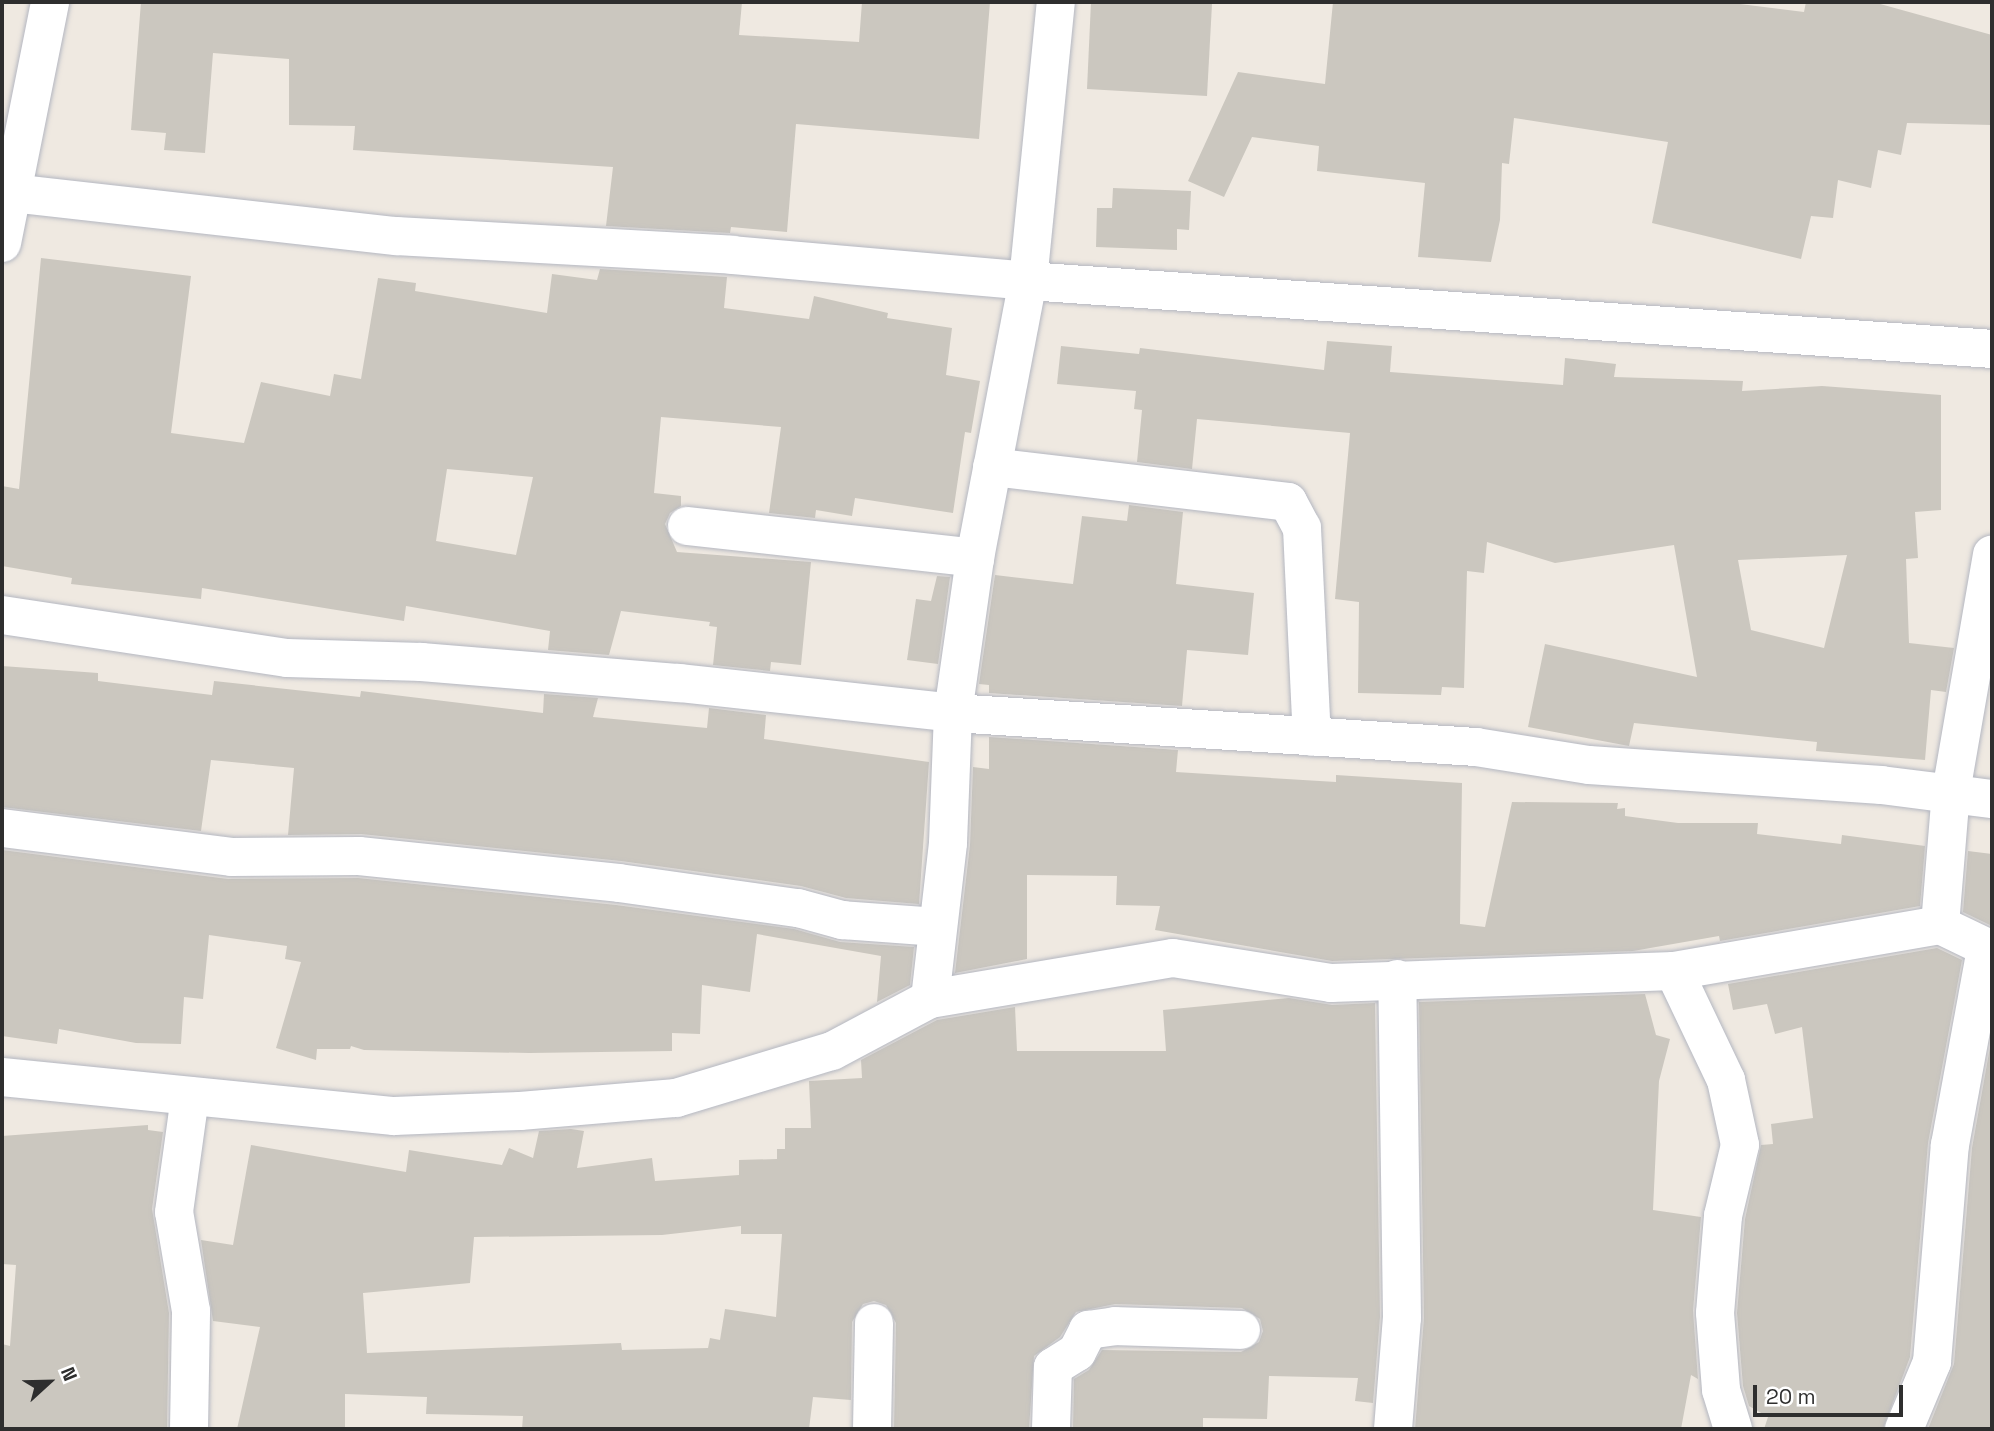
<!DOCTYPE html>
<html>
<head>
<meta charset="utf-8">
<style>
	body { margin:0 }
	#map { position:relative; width:1994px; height:1431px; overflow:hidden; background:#efe9e1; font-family:"Space Grotesk",sans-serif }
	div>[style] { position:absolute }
	.building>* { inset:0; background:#cbc7bf }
	.roads { filter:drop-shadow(0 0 2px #b4b7c1) drop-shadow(0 0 2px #b4b7c1) }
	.minor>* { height:38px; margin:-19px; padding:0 19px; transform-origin:19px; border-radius:19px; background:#fff }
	span { translate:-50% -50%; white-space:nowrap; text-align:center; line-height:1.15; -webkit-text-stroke:5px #fff; paint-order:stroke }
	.frame { position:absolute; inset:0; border:4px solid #2e2e2e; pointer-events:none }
	.north { position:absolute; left:14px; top:1347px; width:70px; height:70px; -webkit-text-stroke:5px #fff; paint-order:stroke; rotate:68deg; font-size:19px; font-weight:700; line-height:28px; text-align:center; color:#2e2e2e }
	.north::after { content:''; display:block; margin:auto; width:24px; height:32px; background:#2e2e2e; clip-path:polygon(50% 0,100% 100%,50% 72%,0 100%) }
	.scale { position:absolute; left:1753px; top:1385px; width:150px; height:32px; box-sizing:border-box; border:4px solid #2e2e2e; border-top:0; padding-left:9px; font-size:21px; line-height:24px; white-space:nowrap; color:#2e2e2e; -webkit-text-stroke:5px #fff; paint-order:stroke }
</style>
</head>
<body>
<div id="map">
	<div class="building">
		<div style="clip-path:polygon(141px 2px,742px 2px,739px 35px,859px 42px,862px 2px,990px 2px,979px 139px,796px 124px,787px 232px,731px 227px,730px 233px,606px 226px,613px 167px,353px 150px,355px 126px,289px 125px,289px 59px,213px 53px,205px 153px,164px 150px,166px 133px,131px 130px)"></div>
		<div style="clip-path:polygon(1091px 2px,1212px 4px,1207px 96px,1087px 89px)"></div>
		<div style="clip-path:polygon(1333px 2px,1724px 2px,1804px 12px,1806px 2px,1873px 2px,1992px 35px,1992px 125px,1907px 123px,1901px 155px,1878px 150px,1871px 188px,1838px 180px,1833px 218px,1811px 216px,1801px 259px,1652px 223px,1668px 142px,1514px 118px,1509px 164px,1502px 163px,1500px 220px,1491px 262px,1418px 257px,1425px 183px,1317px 171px,1319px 146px,1252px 137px,1224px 197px,1188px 181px,1238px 72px,1325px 84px)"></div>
		<div style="clip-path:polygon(1113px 188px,1191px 191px,1189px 230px,1177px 229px,1177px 250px,1096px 247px,1097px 208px,1112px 208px)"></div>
		<div style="clip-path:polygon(evenodd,41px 258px,191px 276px,171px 433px,244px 443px,261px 382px,330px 396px,334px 374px,361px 379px,378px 278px,416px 283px,415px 291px,547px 313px,552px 274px,597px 280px,600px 269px,727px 277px,724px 308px,809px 319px,814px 296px,888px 313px,887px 318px,952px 328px,946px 375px,980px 381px,971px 433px,965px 432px,953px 513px,855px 498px,852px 516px,816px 510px,815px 518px,769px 513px,781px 427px,661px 417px,654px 493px,681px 496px,681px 506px,670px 513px,665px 524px,677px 552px,811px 562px,801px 665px,771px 662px,770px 671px,713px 665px,717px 627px,709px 626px,710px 622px,621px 611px,609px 655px,548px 650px,550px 631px,406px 606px,404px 621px,202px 588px,201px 599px,71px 584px,72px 578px,2px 566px,2px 486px,19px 489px,41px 258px,447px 469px,533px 477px,516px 555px,436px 541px,447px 469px)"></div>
		<div style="clip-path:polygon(evenodd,1327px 341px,1392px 346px,1390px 372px,1563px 385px,1565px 358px,1616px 364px,1614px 377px,1743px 381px,1742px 391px,1822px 386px,1941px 395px,1941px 510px,1915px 512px,1918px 558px,1906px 559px,1909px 643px,1954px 648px,1946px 692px,1931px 690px,1925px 760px,1816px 751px,1817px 742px,1634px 723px,1629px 746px,1528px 727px,1545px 644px,1697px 677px,1674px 545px,1555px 563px,1487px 542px,1484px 573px,1467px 571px,1464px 688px,1442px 687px,1441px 695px,1358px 693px,1359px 602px,1335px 599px,1350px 433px,1197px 419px,1192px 469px,1137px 462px,1142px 410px,1134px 409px,1136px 391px,1057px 384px,1061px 346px,1139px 354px,1140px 348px,1324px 370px,1327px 341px,1847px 555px,1824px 648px,1751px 630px,1738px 560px,1847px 555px)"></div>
		<div style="clip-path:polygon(1129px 505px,1183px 512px,1176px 584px,1254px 593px,1248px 655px,1187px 650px,1182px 706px,989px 693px,989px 685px,979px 684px,995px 575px,1073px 584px,1082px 516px,1127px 521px)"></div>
		<div style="clip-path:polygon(937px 576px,950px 577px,938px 664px,907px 660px,916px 599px,931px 601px)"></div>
		<div style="clip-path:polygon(2px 666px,98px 673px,98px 681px,212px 695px,214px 681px,360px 697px,361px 691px,543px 713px,544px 694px,598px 698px,593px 717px,707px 728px,709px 708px,766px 715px,764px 739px,929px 762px,919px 904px,846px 898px,801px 886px,621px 861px,361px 834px,288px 835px,294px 768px,211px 760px,201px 831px,2px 807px)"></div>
		<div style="clip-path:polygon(989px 737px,1178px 750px,1176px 772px,1336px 782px,1336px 775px,1462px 783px,1460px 924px,1485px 927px,1512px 802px,1618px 803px,1617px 809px,1625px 808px,1625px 816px,1678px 823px,1758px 823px,1757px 834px,1841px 844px,1842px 835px,1925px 846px,1920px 906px,1720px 941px,1719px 936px,1633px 951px,1332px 961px,1155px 930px,1160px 906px,1116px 905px,1117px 876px,1027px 875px,1027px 959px,955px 973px,970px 845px,973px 767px,989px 769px)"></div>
		<div style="clip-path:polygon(2px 850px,228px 879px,358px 878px,616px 905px,794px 929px,840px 942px,914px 947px,910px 985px,877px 1002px,881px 956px,757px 934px,750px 992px,702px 985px,700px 1034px,672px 1033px,672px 1051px,529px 1053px,364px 1050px,351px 1046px,350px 1049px,317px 1049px,316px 1060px,276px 1048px,301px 962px,285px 959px,287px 946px,209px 935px,203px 999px,184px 997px,181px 1044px,136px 1043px,59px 1029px,57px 1044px,2px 1036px)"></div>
		<div style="clip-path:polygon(1968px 851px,1992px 854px,1992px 926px,1963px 912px)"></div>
		<div style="clip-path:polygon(1937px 948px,1962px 960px,1928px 1143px,1910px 1357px,1883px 1429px,1764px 1429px,1768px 1417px,1749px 1406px,1743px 1386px,1737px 1313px,1745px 1219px,1761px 1145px,1773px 1144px,1771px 1124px,1813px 1118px,1802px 1027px,1775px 1034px,1767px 1004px,1733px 1010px,1728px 984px)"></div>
		<div style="clip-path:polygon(1645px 994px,1656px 1035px,1670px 1039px,1659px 1081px,1653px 1210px,1701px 1217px,1693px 1311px,1698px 1379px,1691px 1375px,1681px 1429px,1415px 1429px,1424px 1318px,1419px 1002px)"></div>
		<div style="clip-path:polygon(evenodd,1289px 998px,1332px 1005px,1375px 1003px,1380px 1317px,1373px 1403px,1355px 1401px,1358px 1378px,1269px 1376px,1267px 1419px,1203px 1418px,1203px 1429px,1073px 1429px,1074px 1379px,1089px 1370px,1102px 1350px,1241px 1352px,1259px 1342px,1263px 1331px,1260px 1319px,1242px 1308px,1115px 1304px,1076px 1312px,1060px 1337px,1034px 1356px,1029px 1429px,894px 1429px,896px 1323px,886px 1305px,874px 1301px,863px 1304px,852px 1322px,851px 1400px,813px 1397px,809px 1429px,522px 1429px,523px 1416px,426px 1414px,427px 1397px,345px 1394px,345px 1429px,237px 1429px,260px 1327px,213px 1321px,201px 1240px,233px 1245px,251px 1145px,406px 1172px,409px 1150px,502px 1165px,509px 1148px,533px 1158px,539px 1131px,571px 1129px,584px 1131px,577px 1168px,652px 1158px,655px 1181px,739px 1175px,739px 1160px,777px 1159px,777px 1149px,785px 1149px,785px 1128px,811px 1128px,809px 1081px,862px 1078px,861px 1060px,937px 1020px,1015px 1007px,1017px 1051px,1166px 1051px,1163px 1010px,1289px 998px,741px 1226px,741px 1234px,782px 1234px,776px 1317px,725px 1309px,720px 1340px,710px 1338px,708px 1348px,622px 1350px,621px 1343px,367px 1353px,363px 1293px,470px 1283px,474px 1237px,662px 1235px,741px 1226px)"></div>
		<div style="clip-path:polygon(1992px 1036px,1992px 1429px,1928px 1429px,1954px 1364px,1972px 1148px)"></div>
		<div style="clip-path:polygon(148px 1125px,148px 1130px,163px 1132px,152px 1209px,169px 1313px,167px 1429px,2px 1429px,2px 1344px,10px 1346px,16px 1265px,2px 1264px,2px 1136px)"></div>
	</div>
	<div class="roads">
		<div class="minor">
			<div style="left:2px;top:192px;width:397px;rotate:6.4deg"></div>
			<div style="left:397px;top:236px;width:336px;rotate:3.2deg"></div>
			<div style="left:732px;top:255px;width:297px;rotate:5deg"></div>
			<div style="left:1028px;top:281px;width:966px;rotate:4.03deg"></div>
			<div style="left:2px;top:243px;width:246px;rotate:-78.7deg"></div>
			<div style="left:992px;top:467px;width:298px;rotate:6.7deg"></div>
			<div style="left:1288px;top:502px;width:30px;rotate:62deg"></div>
			<div style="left:1302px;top:528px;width:209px;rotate:87.3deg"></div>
			<div style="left:687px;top:526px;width:290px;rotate:6.3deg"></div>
			<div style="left:2px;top:615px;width:288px;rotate:8.6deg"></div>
			<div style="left:287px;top:658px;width:135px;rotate:1.7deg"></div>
			<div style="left:422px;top:662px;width:258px;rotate:4.7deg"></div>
			<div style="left:679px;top:683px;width:276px;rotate:6.2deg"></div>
			<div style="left:953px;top:713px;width:524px;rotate:3.72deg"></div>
			<div style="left:1476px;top:747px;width:114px;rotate:9.1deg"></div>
			<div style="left:1589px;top:765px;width:293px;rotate:3.9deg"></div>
			<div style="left:1881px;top:785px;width:112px;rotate:7.2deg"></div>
			<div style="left:2px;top:828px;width:231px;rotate:7.2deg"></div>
			<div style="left:231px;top:857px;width:128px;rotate:-0.4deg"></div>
			<div style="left:359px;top:856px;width:261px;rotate:5.9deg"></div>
			<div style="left:619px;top:883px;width:181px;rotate:8deg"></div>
			<div style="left:798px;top:908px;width:46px;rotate:15.3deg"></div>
			<div style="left:842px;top:920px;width:96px;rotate:4.2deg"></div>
			<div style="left:1940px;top:925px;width:133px;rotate:-85.3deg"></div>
			<div style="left:1951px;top:792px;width:241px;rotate:-80.2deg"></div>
			<div style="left:1674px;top:971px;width:121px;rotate:64.5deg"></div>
			<div style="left:1726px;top:1080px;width:66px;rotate:77.8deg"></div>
			<div style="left:1740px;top:1145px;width:73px;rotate:103.5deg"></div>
			<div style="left:1723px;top:1216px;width:97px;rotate:94.7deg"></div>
			<div style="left:1715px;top:1313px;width:77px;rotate:85.5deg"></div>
			<div style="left:1721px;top:1390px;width:41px;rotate:72.9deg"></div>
			<div style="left:930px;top:999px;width:157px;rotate:-83.4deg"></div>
			<div style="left:948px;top:843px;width:130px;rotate:-87.8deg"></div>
			<div style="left:953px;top:713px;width:157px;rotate:-81.9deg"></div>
			<div style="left:975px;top:558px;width:282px;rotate:-79.2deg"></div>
			<div style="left:1028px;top:281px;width:280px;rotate:-84.3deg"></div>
			<div style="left:2px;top:1077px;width:394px;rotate:5.7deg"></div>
			<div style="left:394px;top:1116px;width:126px;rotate:-2.3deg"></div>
			<div style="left:520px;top:1111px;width:157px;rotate:-4.8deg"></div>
			<div style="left:676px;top:1098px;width:163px;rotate:-16.8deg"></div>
			<div style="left:832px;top:1051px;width:111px;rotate:-28deg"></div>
			<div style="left:930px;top:999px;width:246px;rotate:-9.6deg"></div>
			<div style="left:1173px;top:958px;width:160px;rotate:9deg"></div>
			<div style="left:1331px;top:983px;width:343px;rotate:-2deg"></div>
			<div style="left:1674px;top:971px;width:270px;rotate:-9.8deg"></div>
			<div style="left:1940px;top:925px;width:58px;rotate:25.7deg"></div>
			<div style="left:189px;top:1429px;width:118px;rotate:-89deg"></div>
			<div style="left:191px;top:1311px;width:100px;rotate:-99.7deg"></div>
			<div style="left:174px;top:1212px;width:117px;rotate:-82.1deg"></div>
			<div style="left:872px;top:1429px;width:106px;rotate:-88.9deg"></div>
			<div style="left:1051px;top:1429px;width:62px;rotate:-88.2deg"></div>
			<div style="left:1053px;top:1367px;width:28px;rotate:-32deg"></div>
			<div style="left:1077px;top:1352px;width:25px;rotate:-63deg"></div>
			<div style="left:1088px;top:1330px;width:27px;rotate:-8deg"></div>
			<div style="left:1115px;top:1326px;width:126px;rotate:1.8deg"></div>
			<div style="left:1393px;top:1429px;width:111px;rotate:-85.4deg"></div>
			<div style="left:1402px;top:1318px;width:339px;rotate:-90.8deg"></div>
			<div style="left:1904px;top:1429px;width:73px;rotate:-67.3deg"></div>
			<div style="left:1932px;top:1362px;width:218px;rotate:-85.3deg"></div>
			<div style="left:1950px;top:1145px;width:199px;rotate:-79.6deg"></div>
		</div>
	</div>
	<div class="frame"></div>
	<div class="north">N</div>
	<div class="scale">20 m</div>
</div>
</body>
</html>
